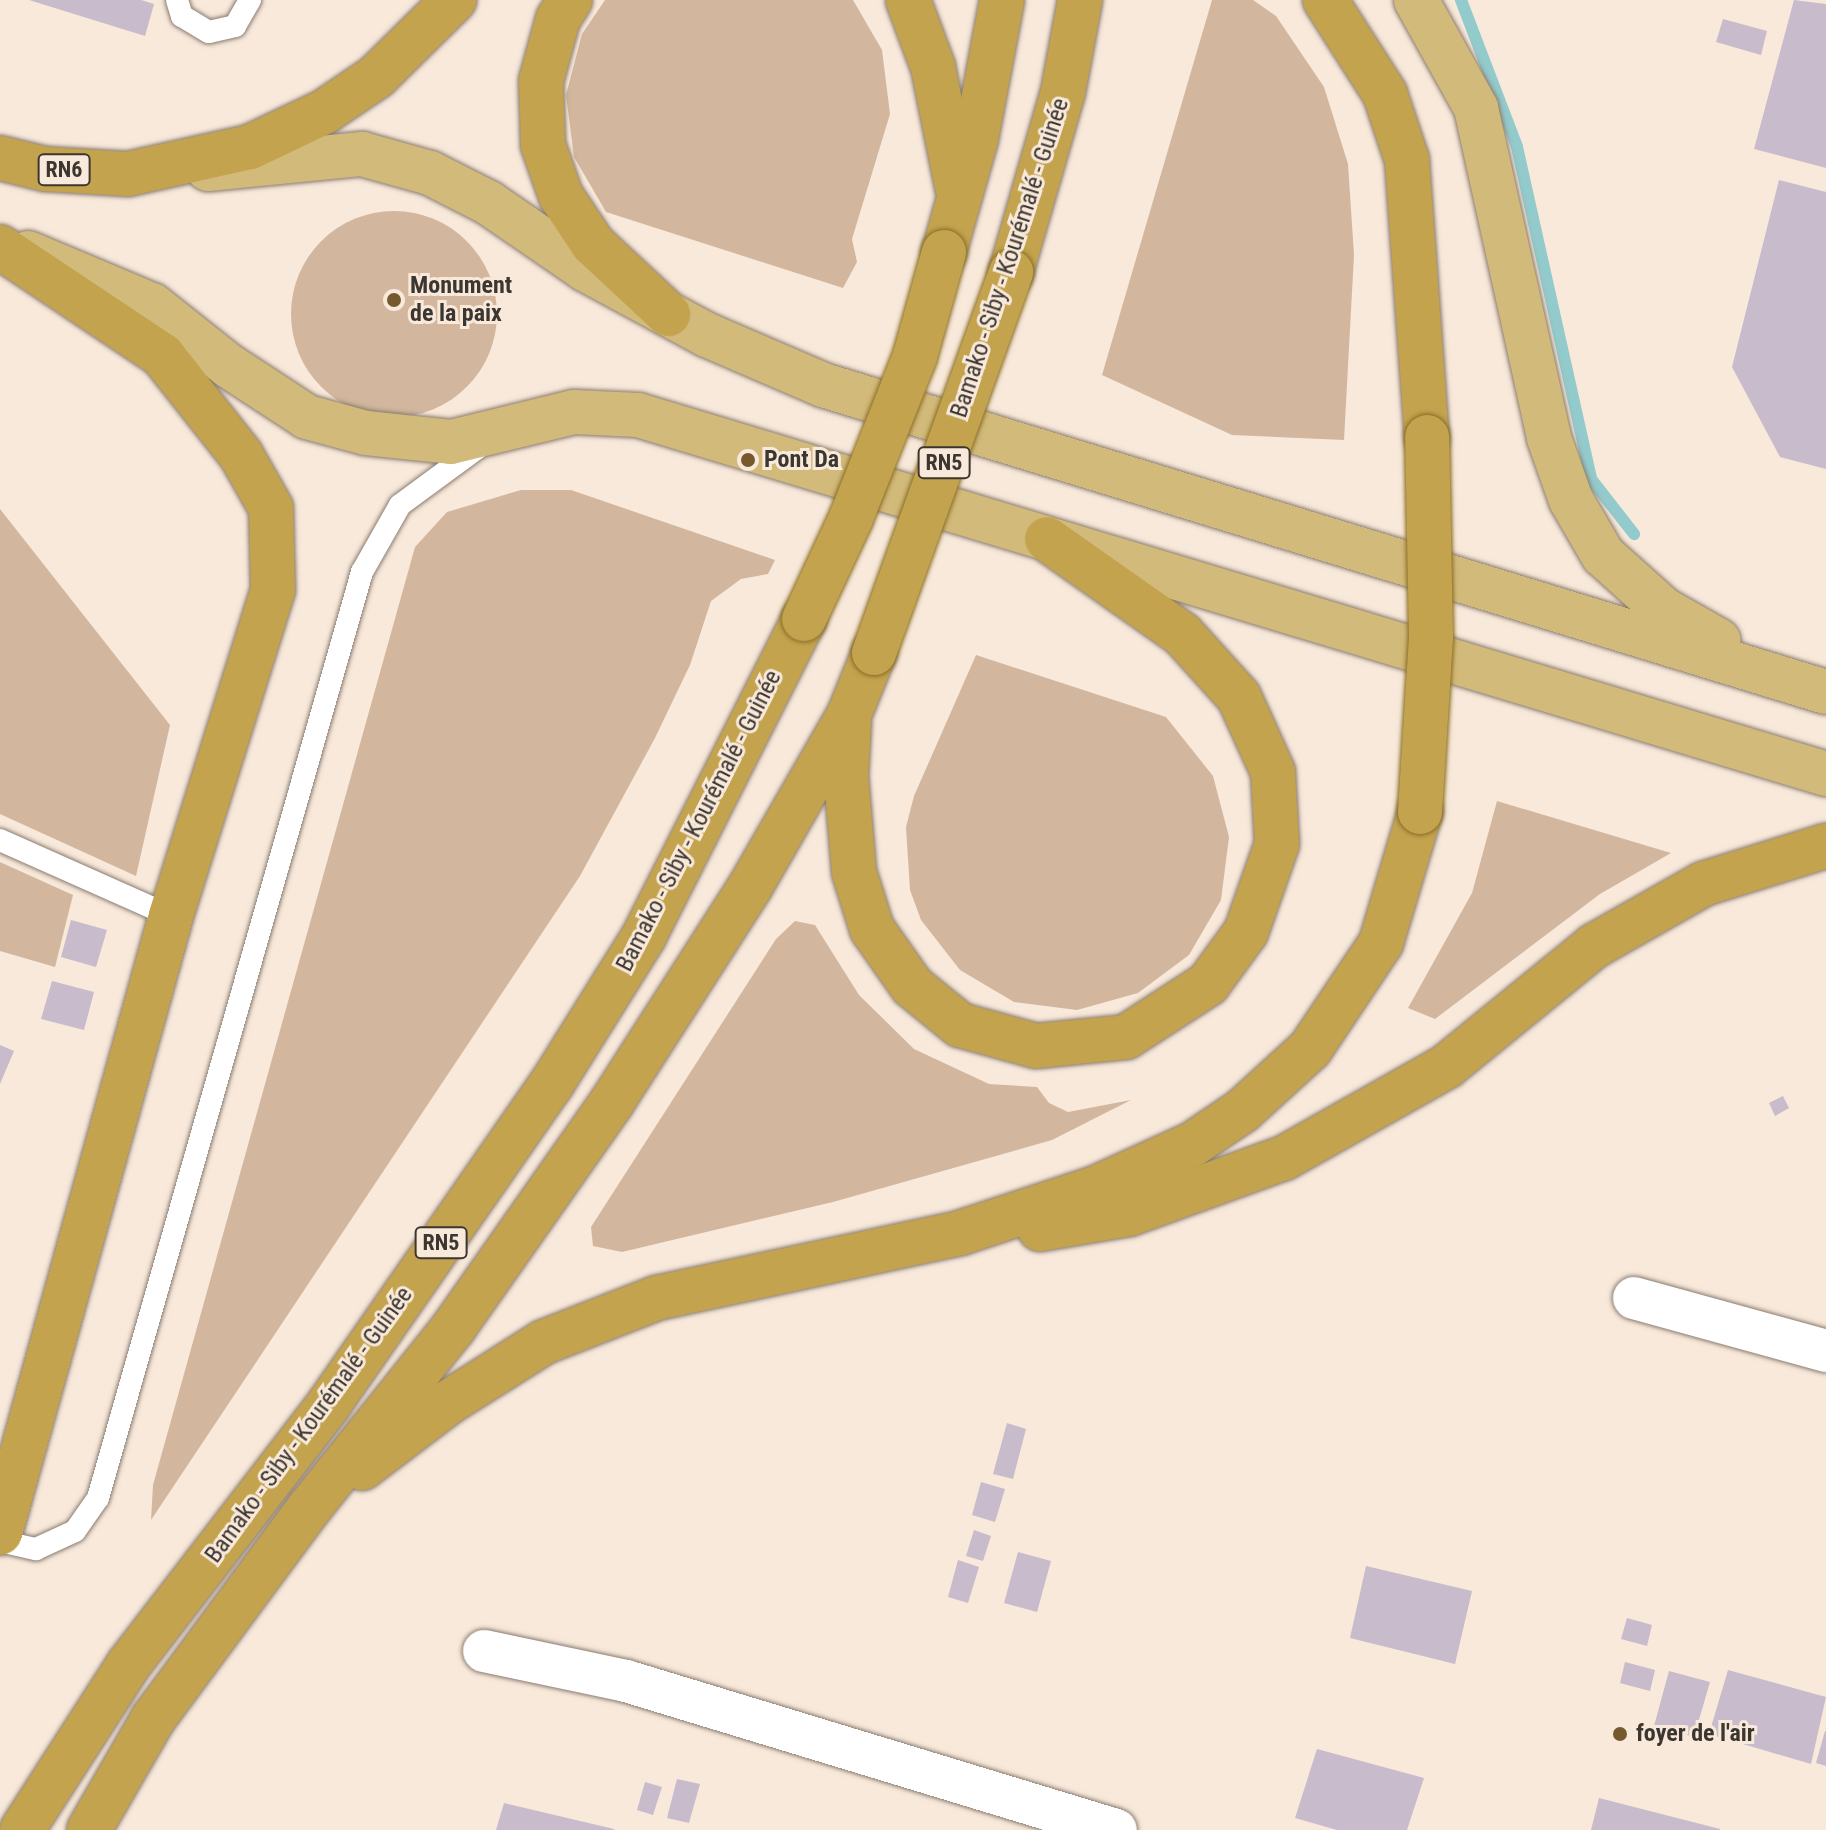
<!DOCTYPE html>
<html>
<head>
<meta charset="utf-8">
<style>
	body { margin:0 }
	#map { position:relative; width:1826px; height:1830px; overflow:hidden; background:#f8e9db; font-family:"Roboto Condensed",sans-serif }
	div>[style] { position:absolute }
	.green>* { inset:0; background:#d2b79e }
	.round { border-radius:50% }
	.stream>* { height:12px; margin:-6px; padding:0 6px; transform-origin:6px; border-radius:6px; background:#93cacc }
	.building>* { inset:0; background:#c8bbcb }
	.roads { filter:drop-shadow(0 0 2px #8a7c6f) drop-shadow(0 0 2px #8a7c6f) }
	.service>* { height:22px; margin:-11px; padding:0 11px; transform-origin:11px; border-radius:11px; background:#fff }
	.minor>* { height:42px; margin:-21px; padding:0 21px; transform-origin:21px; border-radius:21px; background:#fff }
	.primary>* { height:44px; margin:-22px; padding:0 22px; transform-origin:22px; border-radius:22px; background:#d2ba7a }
	.trunk>* { height:44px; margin:-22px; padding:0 22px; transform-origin:22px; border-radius:22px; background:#c3a34e }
	.bridges { filter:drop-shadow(0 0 2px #8a6e26) drop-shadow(0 0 2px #8a6e26) }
	.trunk-bridge>* { height:44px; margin:-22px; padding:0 22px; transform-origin:22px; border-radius:22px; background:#c3a34e }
	.dots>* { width:22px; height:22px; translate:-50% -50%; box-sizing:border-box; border:4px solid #f8e9db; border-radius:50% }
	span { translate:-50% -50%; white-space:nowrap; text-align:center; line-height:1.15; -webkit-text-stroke:6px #f8e9db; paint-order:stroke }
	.shield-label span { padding:2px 6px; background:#f8e9db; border:2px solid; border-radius:6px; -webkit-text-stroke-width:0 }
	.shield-label { font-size:22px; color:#3c3630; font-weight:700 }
	.street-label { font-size:24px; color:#3c3630 }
	.poi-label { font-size:24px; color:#3c3630; font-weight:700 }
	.left { translate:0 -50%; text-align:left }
</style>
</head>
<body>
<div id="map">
	<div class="green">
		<div style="clip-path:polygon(605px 0,853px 0,882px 50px,890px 114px,852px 239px,857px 262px,843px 288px,606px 212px,574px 157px,566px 95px,582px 34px)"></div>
		<div style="clip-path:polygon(1212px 0,1253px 0,1276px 16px,1324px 87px,1348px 164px,1354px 255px,1344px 440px,1232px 435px,1102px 375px)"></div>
		<div class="round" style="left:291px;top:211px;width:206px;height:206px"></div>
		<div style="clip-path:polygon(521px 490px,571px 490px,775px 560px,768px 574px,741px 579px,711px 601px,690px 665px,655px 738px,580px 876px,151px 1520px,153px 1485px,415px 547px,447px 512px)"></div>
		<div style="clip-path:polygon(0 509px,170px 725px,136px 876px,0 814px)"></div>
		<div style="clip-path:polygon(976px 655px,1166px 717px,1213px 776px,1229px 837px,1221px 900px,1189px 955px,1138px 993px,1077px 1010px,1014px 1002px,960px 970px,921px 920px,910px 890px,906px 827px,914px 796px)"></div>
		<div style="clip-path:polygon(1497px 801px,1671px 853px,1600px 894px,1435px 1019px,1408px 1008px,1472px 893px)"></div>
		<div style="clip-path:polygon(0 862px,73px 895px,55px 967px,0 951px)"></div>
		<div style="clip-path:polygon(795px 921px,815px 925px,859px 995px,914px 1049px,989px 1084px,1037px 1087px,1049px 1103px,1068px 1112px,1131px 1100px,1052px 1140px,833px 1202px,622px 1252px,593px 1246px,591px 1227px,776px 939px)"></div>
	</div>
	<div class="stream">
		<div style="left:1461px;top:0;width:157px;rotate:69.1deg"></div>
		<div style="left:1517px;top:147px;width:340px;rotate:77.4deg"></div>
		<div style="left:1591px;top:479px;width:70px;rotate:52deg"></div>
	</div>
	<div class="building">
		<div style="clip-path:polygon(29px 0,141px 0,154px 4px,145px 36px)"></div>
		<div style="clip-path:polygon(1794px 0,1826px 4px,1826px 168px,1754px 149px)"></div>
		<div style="clip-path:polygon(1723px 19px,1767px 31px,1761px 55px,1716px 42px)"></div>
		<div style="clip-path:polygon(1779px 180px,1826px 192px,1826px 469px,1780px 457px,1732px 367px)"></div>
		<div style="clip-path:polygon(71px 920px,107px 930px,96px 967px,61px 957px)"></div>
		<div style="clip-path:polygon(52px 981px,94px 992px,84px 1030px,41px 1019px)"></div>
		<div style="clip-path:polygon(0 1045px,14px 1051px,0 1084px)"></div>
		<div style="clip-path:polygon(1783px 1096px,1789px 1108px,1775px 1116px,1769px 1103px)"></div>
		<div style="clip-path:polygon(1007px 1423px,1026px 1429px,1013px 1479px,993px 1474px)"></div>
		<div style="clip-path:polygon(981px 1482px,1005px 1489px,995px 1522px,972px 1515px)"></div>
		<div style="clip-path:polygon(974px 1530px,991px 1536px,983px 1561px,966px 1556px)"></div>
		<div style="clip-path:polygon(1018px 1552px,1051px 1561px,1037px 1612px,1004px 1603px)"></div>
		<div style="clip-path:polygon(958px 1560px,979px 1567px,968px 1603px,948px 1597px)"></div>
		<div style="clip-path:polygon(1366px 1566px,1472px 1591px,1455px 1664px,1350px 1638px)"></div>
		<div style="clip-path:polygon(1627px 1618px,1652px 1625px,1647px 1646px,1621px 1639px)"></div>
		<div style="clip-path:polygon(1625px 1662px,1655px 1670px,1650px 1691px,1620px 1683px)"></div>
		<div style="clip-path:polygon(1728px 1670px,1826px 1697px,1811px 1764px,1709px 1734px)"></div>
		<div style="clip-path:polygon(1669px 1671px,1710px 1682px,1694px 1737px,1654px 1726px)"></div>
		<div style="clip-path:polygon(1825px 1731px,1826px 1731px,1826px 1766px,1816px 1763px)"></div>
		<div style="clip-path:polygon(1317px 1749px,1424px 1778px,1407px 1830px,1337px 1830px,1295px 1818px)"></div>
		<div style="clip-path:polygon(677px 1779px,700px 1784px,689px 1823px,667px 1818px)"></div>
		<div style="clip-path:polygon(645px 1782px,662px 1787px,653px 1815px,637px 1810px)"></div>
		<div style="clip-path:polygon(1599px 1798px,1720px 1829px,1720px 1830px,1591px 1830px)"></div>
		<div style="clip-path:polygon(504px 1803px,614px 1829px,614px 1830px,496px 1830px)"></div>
	</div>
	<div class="roads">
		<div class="service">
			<div style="left:177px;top:0;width:17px;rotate:73deg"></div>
			<div style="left:182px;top:16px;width:31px;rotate:31deg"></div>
			<div style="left:209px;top:32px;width:27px;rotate:-13deg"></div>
			<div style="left:235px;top:26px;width:30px;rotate:-60deg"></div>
			<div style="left:0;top:840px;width:187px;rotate:24deg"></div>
			<div style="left:0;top:1541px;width:37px;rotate:13deg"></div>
			<div style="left:36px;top:1549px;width:43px;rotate:-24.8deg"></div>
			<div style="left:75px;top:1531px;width:40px;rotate:-55.1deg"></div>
			<div style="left:98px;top:1498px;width:963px;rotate:-74.09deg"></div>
			<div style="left:362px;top:572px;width:77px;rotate:-60.4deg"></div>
			<div style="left:400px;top:505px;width:98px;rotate:-36.3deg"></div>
		</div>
		<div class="minor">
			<div style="left:1634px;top:1298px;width:199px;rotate:15.4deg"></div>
			<div style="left:484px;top:1651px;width:145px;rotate:11.9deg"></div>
			<div style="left:626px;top:1681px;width:512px;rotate:16.91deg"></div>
		</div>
		<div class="primary">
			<div style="left:1416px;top:0;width:124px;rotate:60.9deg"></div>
			<div style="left:1476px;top:108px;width:338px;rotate:77.5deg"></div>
			<div style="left:1549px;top:438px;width:66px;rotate:70.5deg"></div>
			<div style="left:1571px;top:500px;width:64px;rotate:59.8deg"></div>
			<div style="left:1603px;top:555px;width:81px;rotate:42deg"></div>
			<div style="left:1663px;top:609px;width:64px;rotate:29.7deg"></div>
			<div style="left:208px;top:169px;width:155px;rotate:-5.6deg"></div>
			<div style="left:362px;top:154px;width:71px;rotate:15.6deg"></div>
			<div style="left:430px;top:173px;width:66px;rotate:27deg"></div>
			<div style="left:489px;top:203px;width:116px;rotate:34.5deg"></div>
			<div style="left:585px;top:269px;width:139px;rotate:28.4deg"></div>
			<div style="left:707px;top:335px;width:126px;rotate:23.3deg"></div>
			<div style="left:823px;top:385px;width:1049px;rotate:17.02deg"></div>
			<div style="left:28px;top:253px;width:134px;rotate:22.8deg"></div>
			<div style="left:152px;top:305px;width:98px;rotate:38.4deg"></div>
			<div style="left:229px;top:366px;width:93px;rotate:33.2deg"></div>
			<div style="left:307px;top:417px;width:61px;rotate:15.2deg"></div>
			<div style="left:366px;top:433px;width:85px;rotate:6deg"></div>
			<div style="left:451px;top:442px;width:127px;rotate:-13.7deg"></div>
			<div style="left:574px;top:412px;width:64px;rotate:2.7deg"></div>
			<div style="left:638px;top:415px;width:1241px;rotate:16.81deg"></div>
		</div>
		<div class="trunk">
			<div style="left:570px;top:0;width:22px;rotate:122deg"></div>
			<div style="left:558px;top:19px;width:64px;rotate:105.3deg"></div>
			<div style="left:541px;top:81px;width:64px;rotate:88.2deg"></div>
			<div style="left:543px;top:145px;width:54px;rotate:70.6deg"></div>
			<div style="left:561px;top:196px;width:58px;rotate:56.3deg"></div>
			<div style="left:593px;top:244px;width:103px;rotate:43deg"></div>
			<div style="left:908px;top:0;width:72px;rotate:69.5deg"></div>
			<div style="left:933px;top:67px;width:126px;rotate:78.6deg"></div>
			<div style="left:1325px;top:0;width:112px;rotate:57.4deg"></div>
			<div style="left:1385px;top:94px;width:70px;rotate:71.6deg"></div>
			<div style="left:1407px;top:160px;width:278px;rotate:85.9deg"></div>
			<div style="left:0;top:158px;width:46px;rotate:13.7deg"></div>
			<div style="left:45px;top:169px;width:83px;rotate:3.4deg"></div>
			<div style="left:128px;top:174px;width:125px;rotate:-12.5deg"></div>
			<div style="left:250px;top:147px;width:82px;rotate:-25.3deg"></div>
			<div style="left:324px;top:112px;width:63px;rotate:-33.9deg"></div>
			<div style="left:376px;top:77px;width:110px;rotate:-44.6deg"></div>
			<div style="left:0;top:247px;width:195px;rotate:33.7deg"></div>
			<div style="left:162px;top:355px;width:127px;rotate:51.7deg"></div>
			<div style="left:241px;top:455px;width:61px;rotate:60.5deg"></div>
			<div style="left:271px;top:508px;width:82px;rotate:88.6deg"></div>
			<div style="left:273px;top:590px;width:342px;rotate:107.4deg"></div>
			<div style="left:171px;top:916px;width:640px;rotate:105.49deg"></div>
			<div style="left:944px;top:252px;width:117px;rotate:-74.2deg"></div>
			<div style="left:976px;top:139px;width:141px;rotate:-79.4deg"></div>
			<div style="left:1011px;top:272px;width:187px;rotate:-73.9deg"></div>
			<div style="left:1063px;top:92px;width:94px;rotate:-79.5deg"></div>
			<div style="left:849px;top:723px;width:53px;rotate:93.2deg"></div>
			<div style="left:846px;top:776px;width:96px;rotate:85.2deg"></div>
			<div style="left:854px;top:872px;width:60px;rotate:72.5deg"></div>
			<div style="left:872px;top:929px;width:70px;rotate:54.9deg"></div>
			<div style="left:912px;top:986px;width:62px;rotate:39.1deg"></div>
			<div style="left:960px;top:1025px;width:79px;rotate:15.4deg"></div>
			<div style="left:1036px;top:1046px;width:90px;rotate:-5.7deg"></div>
			<div style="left:1126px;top:1037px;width:98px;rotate:-32.9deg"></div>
			<div style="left:1208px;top:984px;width:64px;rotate:-53.8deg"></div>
			<div style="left:1246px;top:932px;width:93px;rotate:-70.6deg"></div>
			<div style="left:1277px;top:844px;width:72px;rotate:-93.2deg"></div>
			<div style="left:1273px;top:772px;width:82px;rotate:-114.4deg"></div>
			<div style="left:1239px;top:697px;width:85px;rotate:-132.1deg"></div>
			<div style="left:1182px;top:634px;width:165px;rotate:-144.9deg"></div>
			<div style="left:1040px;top:1229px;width:90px;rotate:-9.6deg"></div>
			<div style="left:1129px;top:1214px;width:165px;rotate:-19.9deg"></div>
			<div style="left:1284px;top:1158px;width:187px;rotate:-29.4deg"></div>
			<div style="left:1447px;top:1066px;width:190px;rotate:-39.2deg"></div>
			<div style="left:1594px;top:946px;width:125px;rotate:-29.6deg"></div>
			<div style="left:1703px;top:884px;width:129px;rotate:-17.2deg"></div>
			<div style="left:362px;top:1468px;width:109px;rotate:-37.2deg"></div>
			<div style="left:449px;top:1402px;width:112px;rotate:-32.3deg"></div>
			<div style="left:544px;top:1342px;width:121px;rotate:-21.3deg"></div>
			<div style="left:657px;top:1298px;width:310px;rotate:-12.1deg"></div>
			<div style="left:960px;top:1233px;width:143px;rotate:-18.3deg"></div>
			<div style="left:1096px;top:1188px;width:107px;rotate:-24.4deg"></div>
			<div style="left:1193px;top:1144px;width:59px;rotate:-34deg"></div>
			<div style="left:1242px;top:1111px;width:92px;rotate:-42.4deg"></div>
			<div style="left:1310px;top:1049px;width:128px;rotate:-56.2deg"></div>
			<div style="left:1381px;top:943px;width:137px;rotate:-73.4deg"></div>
			<div style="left:22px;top:1830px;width:197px;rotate:-57.2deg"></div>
			<div style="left:129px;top:1664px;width:328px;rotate:-52.4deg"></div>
			<div style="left:329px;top:1404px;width:389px;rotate:-55.2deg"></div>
			<div style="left:551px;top:1085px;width:176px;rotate:-58deg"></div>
			<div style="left:644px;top:936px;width:355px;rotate:-63.2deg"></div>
			<div style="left:89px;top:1830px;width:128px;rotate:-60deg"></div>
			<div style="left:153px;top:1719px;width:264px;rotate:-53.5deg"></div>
			<div style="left:310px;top:1507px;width:231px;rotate:-51.3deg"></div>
			<div style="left:454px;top:1327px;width:275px;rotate:-54.9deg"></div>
			<div style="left:612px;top:1102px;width:255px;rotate:-57.3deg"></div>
			<div style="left:750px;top:887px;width:198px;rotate:-60.1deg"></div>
			<div style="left:849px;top:715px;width:67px;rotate:-68deg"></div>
		</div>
	</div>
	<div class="bridges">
		<div class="trunk-bridge">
			<div style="left:804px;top:619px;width:111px;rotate:-65deg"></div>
			<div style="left:851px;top:518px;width:174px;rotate:-68.4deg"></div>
			<div style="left:915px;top:356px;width:108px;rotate:-74.4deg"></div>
			<div style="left:874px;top:653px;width:405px;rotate:-70.2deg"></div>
			<div style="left:1420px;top:812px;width:174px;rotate:-86.4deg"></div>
			<div style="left:1431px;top:638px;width:201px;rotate:-91.1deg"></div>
		</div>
	</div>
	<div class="dots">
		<div style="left:394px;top:300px;background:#765a2d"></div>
		<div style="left:748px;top:460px;background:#765a2d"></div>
		<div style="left:1620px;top:1734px;background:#765a2d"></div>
	</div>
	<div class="shield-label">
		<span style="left:64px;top:170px">RN6</span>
		<span style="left:944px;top:463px">RN5</span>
		<span style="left:441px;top:1243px">RN5</span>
	</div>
	<div class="street-label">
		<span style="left:1010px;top:258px;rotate:-72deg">Bamako - Siby - Kourémalé - Guinée</span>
		<span style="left:699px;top:821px;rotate:-63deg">Bamako - Siby - Kourémalé - Guinée</span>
		<span style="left:309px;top:1425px;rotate:-54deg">Bamako - Siby - Kourémalé - Guinée</span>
	</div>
	<div class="poi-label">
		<span class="left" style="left:410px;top:300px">Monument<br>de la paix</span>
		<span class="left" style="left:764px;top:460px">Pont Da</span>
		<span class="left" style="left:1636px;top:1734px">foyer de l'air</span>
	</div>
</div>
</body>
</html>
